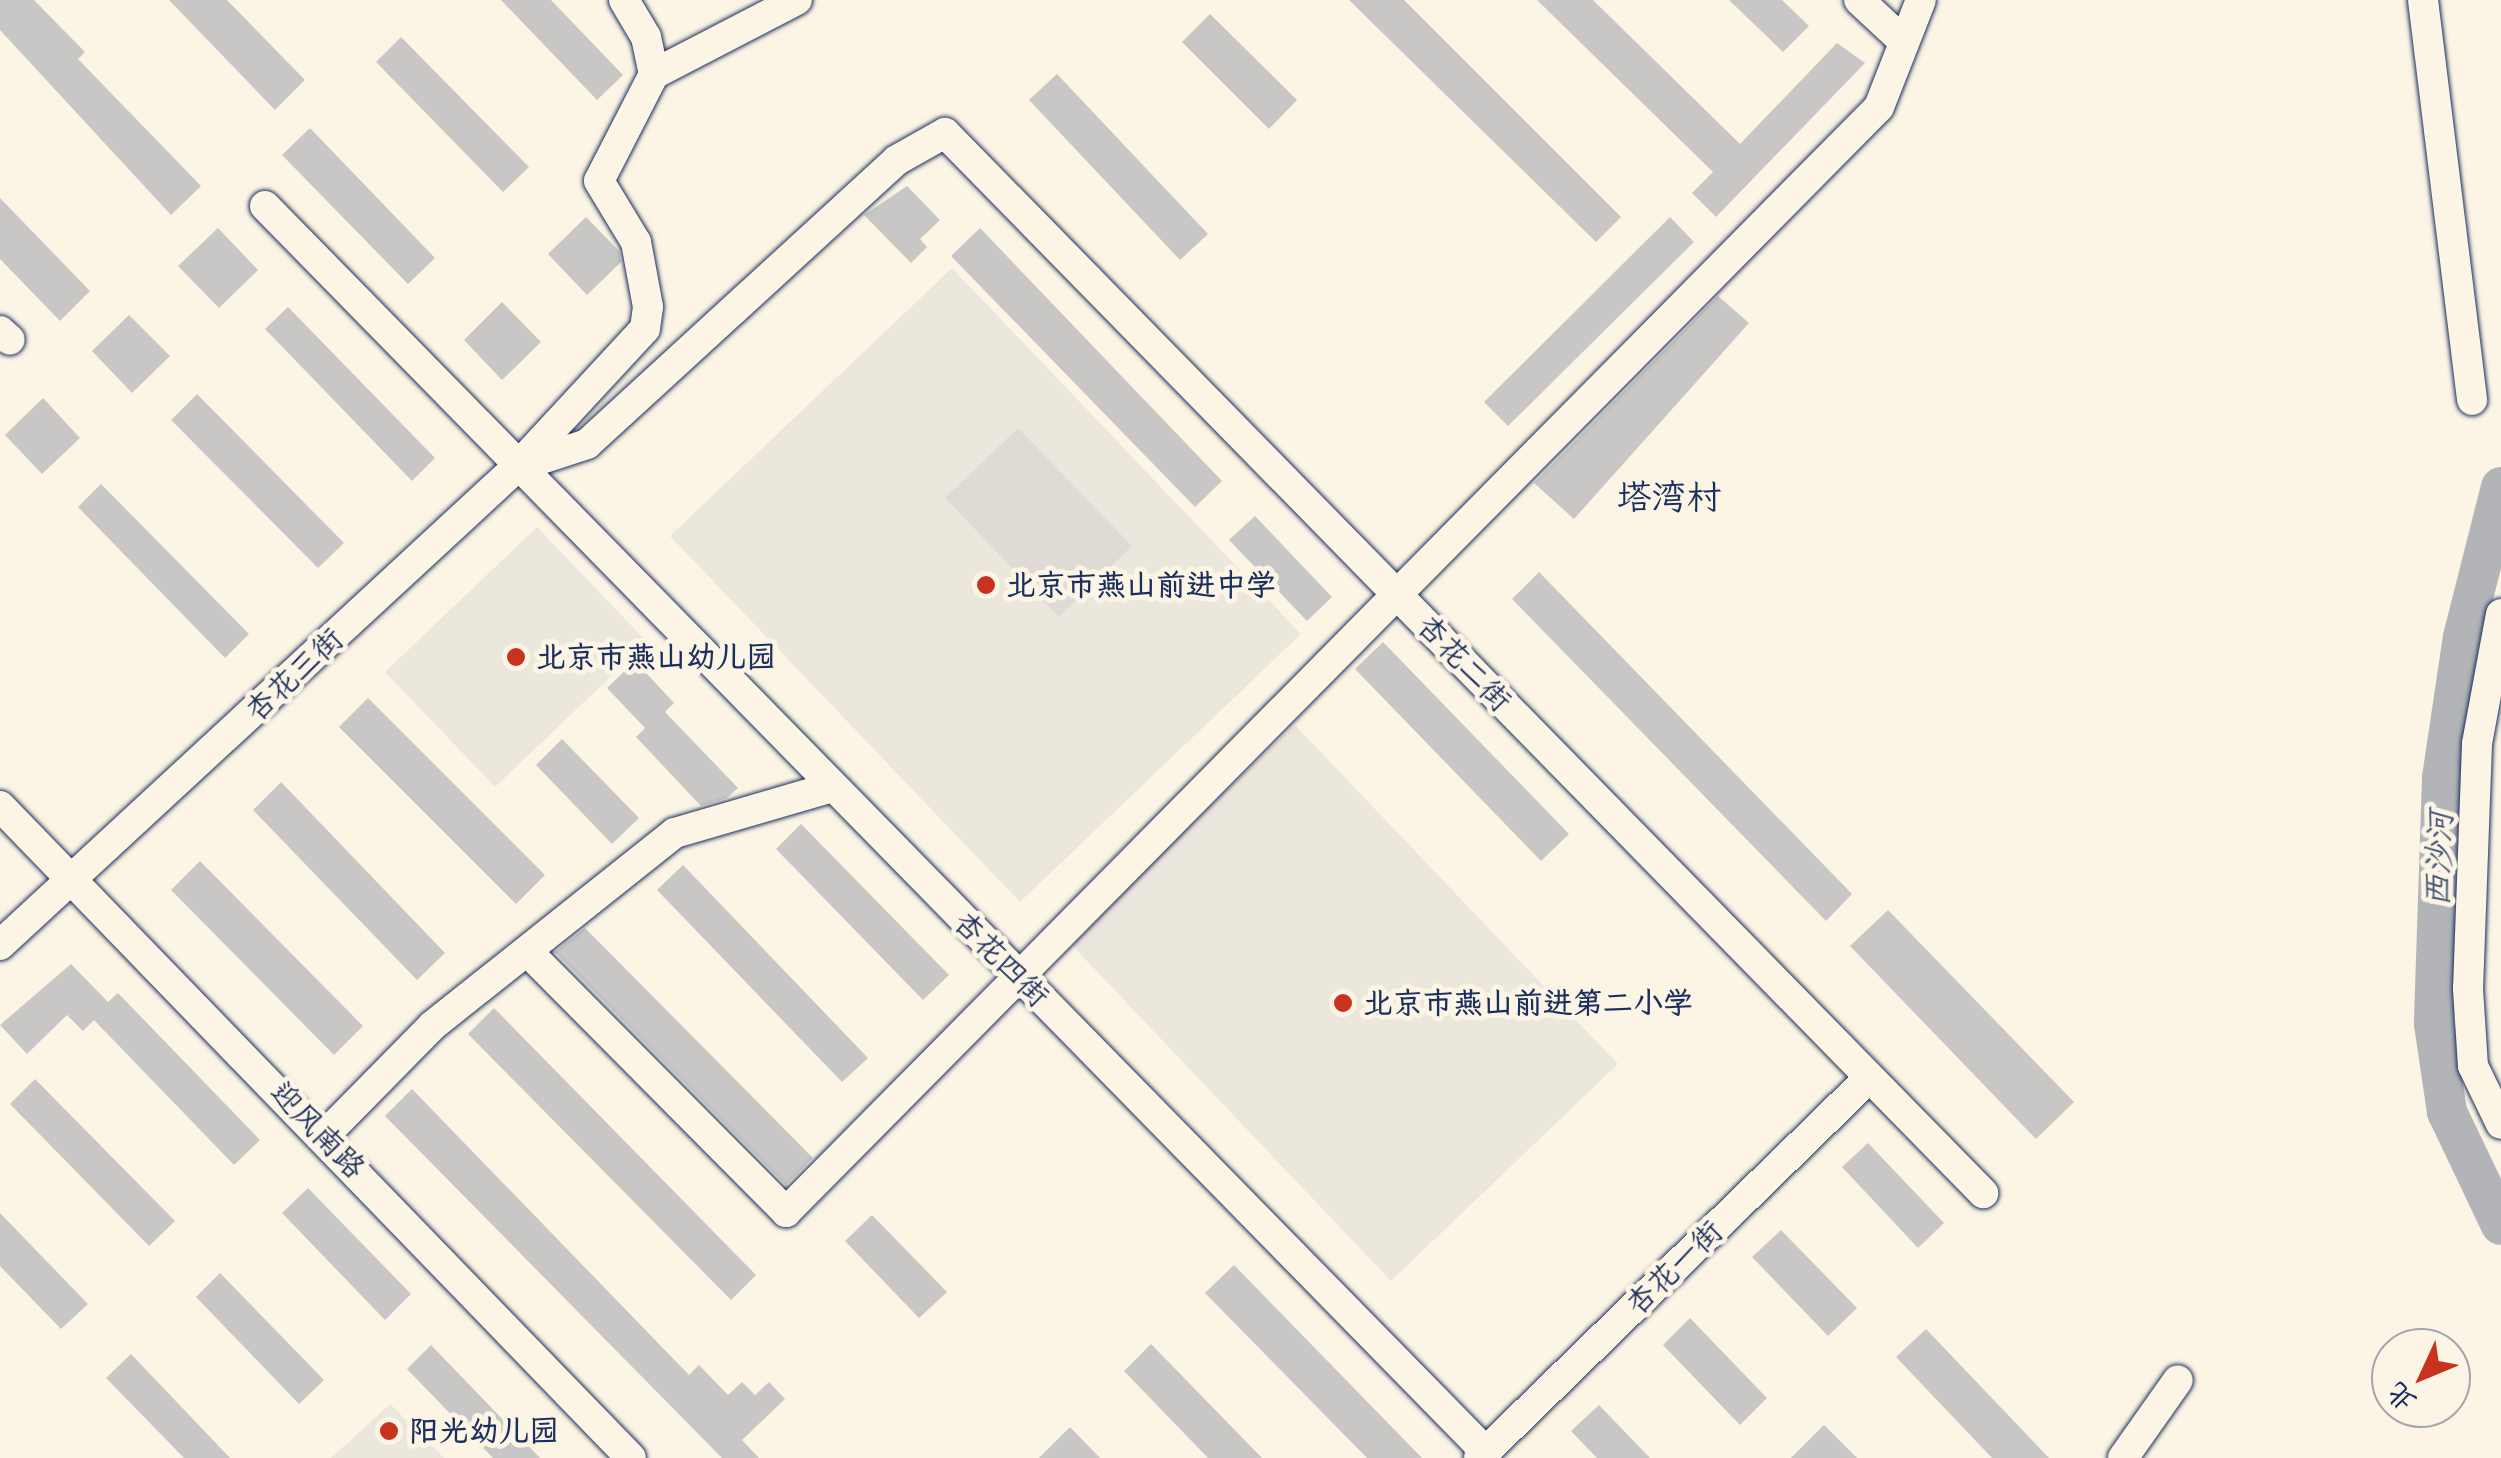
<!DOCTYPE html>
<html>
<head>
<meta charset="utf-8">
<style>
	body { margin:0 }
	#map { position:relative; width:2501px; height:1458px; overflow:hidden; background:#fcf5e5; font-family:"Shantell Sans","LXGW WenKai TC",sans-serif }
	div>[style] { position:absolute }
	.built>* { inset:0; background:#ece7dc }
	.green>* { inset:0; background:#dfdbd4 }
	.river>* { height:40px; margin:-20px; padding:0 20px; transform-origin:20px; border-radius:20px; background:#b2b4b8 }
	.building>* { inset:0; background:#c8c7c6 }
	.roads { filter:drop-shadow(0 0 2px #1b2f5e) drop-shadow(0 0 2px #1b2f5e) }
	.minor>* { height:30px; margin:-15px; padding:0 15px; transform-origin:15px; border-radius:15px; background:#fcf5e5 }
	.dots>* { width:28px; height:28px; translate:-50% -50%; box-sizing:border-box; border:5px solid #fcf5e5; border-radius:50% }
	span { translate:-50% -50%; white-space:nowrap; text-align:center; line-height:1.15; -webkit-text-stroke:10px #fcf5e5; paint-order:stroke }
	.poi-label { font-size:30px; color:#1b2f5e; font-weight:700 }
	.left { translate:0 -50%; text-align:left }
	.street-label { font-size:30px; color:#1b2f5e }
	.water-label { font-size:32px; color:#485779; font-style:italic }
	.quarter-label { font-size:35px; color:#1b2f5e }
	.north { position:absolute; left:2371px; top:1328px; width:100px; height:100px; box-sizing:border-box; background:#fcf5e5; border:2px solid #a2a6af; border-radius:50%; rotate:226deg; font-size:28px; font-weight:700; line-height:40px; text-align:center; color:#1b2f5e }
	.north::after { content:''; display:block; margin:auto; width:35px; height:45px; background:#c8321e; clip-path:polygon(50% 0,100% 100%,50% 72%,0 100%) }
</style>
</head>
<body>
<div id="map">
	<div class="built">
		<div style="clip-path:polygon(952px 268px,1301px 634px,1020px 902px,670px 536px)"></div>
		<div style="clip-path:polygon(537px 527px,647px 642px,495px 787px,385px 672px)"></div>
		<div style="clip-path:polygon(1295px 725px,1618px 1064px,1391px 1281px,1068px 941px)"></div>
		<div style="clip-path:polygon(390px 1404px,444px 1458px,331px 1458px)"></div>
	</div>
	<div class="green">
		<div style="clip-path:polygon(1018px 428px,1132px 546px,1059px 617px,945px 498px)"></div>
	</div>
	<div class="river">
		<div style="left:2501px;top:487px;width:155px;rotate:104.2deg"></div>
		<div style="left:2463px;top:637px;width:143px;rotate:98.5deg"></div>
		<div style="left:2442px;top:778px;width:246px;rotate:91.9deg"></div>
		<div style="left:2434px;top:1024px;width:89px;rotate:81.6deg"></div>
		<div style="left:2447px;top:1112px;width:125px;rotate:64.5deg"></div>
	</div>
	<div class="building">
		<div style="clip-path:polygon(0 0,34px 0,85px 52px,78px 59px,201px 186px,171px 215px,0 30px)"></div>
		<div style="clip-path:polygon(169px 0,227px 0,305px 80px,275px 110px)"></div>
		<div style="clip-path:polygon(501px 0,551px 0,623px 75px,597px 100px)"></div>
		<div style="clip-path:polygon(1349px 0,1404px 0,1621px 217px,1596px 242px)"></div>
		<div style="clip-path:polygon(1537px 0,1593px 0,1740px 144px,1837px 43px,1865px 63px,1716px 217px,1692px 193px,1713px 172px)"></div>
		<div style="clip-path:polygon(1729px 0,1782px 0,1809px 26px,1783px 52px)"></div>
		<div style="clip-path:polygon(1210px 14px,1297px 100px,1269px 129px,1182px 42px)"></div>
		<div style="clip-path:polygon(401px 37px,529px 167px,503px 192px,376px 62px)"></div>
		<div style="clip-path:polygon(1057px 74px,1208px 234px,1180px 260px,1029px 100px)"></div>
		<div style="clip-path:polygon(310px 128px,435px 258px,408px 284px,282px 155px)"></div>
		<div style="clip-path:polygon(907px 186px,940px 220px,920px 239px,927px 247px,911px 263px,864px 215px)"></div>
		<div style="clip-path:polygon(0 198px,90px 291px,60px 321px,0 259px)"></div>
		<div style="clip-path:polygon(586px 217px,619px 251px,621px 262px,587px 295px,548px 254px)"></div>
		<div style="clip-path:polygon(1670px 217px,1694px 242px,1508px 426px,1484px 402px)"></div>
		<div style="clip-path:polygon(218px 228px,258px 270px,219px 308px,178px 266px)"></div>
		<div style="clip-path:polygon(980px 228px,1222px 481px,1195px 507px,951px 256px)"></div>
		<div style="clip-path:polygon(1718px 296px,1749px 323px,1574px 519px,1534px 483px)"></div>
		<div style="clip-path:polygon(502px 302px,541px 342px,502px 380px,464px 340px)"></div>
		<div style="clip-path:polygon(288px 307px,435px 458px,412px 481px,265px 329px)"></div>
		<div style="clip-path:polygon(129px 315px,170px 356px,132px 393px,92px 351px)"></div>
		<div style="clip-path:polygon(197px 394px,344px 543px,318px 568px,171px 420px)"></div>
		<div style="clip-path:polygon(43px 398px,80px 438px,42px 474px,5px 435px)"></div>
		<div style="clip-path:polygon(101px 484px,249px 634px,225px 658px,78px 507px)"></div>
		<div style="clip-path:polygon(1255px 516px,1332px 597px,1307px 621px,1229px 540px)"></div>
		<div style="clip-path:polygon(1539px 572px,1852px 894px,1826px 921px,1512px 599px)"></div>
		<div style="clip-path:polygon(1383px 642px,1569px 834px,1541px 861px,1355px 669px)"></div>
		<div style="clip-path:polygon(635px 661px,674px 703px,665px 712px,738px 788px,727px 798px,701px 806px,636px 737px,645px 728px,607px 688px)"></div>
		<div style="clip-path:polygon(368px 698px,545px 875px,516px 904px,339px 727px)"></div>
		<div style="clip-path:polygon(562px 739px,639px 818px,612px 844px,536px 765px)"></div>
		<div style="clip-path:polygon(281px 782px,445px 953px,417px 980px,253px 810px)"></div>
		<div style="clip-path:polygon(801px 824px,949px 975px,923px 1000px,776px 849px)"></div>
		<div style="clip-path:polygon(200px 861px,363px 1026px,334px 1055px,171px 890px)"></div>
		<div style="clip-path:polygon(683px 865px,868px 1058px,842px 1082px,657px 890px)"></div>
		<div style="clip-path:polygon(1888px 910px,2074px 1102px,2036px 1139px,1850px 946px)"></div>
		<div style="clip-path:polygon(585px 928px,813px 1158px,786px 1185px,555px 952px)"></div>
		<div style="clip-path:polygon(71px 964px,108px 1002px,118px 993px,260px 1140px,234px 1165px,94px 1020px,83px 1031px,67px 1015px,27px 1054px,0 1025px)"></div>
		<div style="clip-path:polygon(494px 1008px,756px 1275px,731px 1300px,468px 1034px)"></div>
		<div style="clip-path:polygon(35px 1079px,175px 1221px,149px 1246px,10px 1104px)"></div>
		<div style="clip-path:polygon(412px 1089px,689px 1375px,699px 1365px,728px 1395px,742px 1382px,755px 1395px,769px 1382px,785px 1399px,742px 1440px,759px 1458px,722px 1458px,385px 1116px)"></div>
		<div style="clip-path:polygon(1868px 1143px,1944px 1223px,1918px 1248px,1842px 1167px)"></div>
		<div style="clip-path:polygon(308px 1188px,411px 1294px,385px 1320px,282px 1213px)"></div>
		<div style="clip-path:polygon(0 1213px,88px 1304px,61px 1329px,0 1266px)"></div>
		<div style="clip-path:polygon(872px 1215px,947px 1292px,919px 1318px,845px 1241px)"></div>
		<div style="clip-path:polygon(1781px 1230px,1857px 1308px,1828px 1336px,1752px 1257px)"></div>
		<div style="clip-path:polygon(1234px 1265px,1422px 1458px,1367px 1458px,1205px 1293px)"></div>
		<div style="clip-path:polygon(220px 1273px,324px 1380px,299px 1404px,196px 1297px)"></div>
		<div style="clip-path:polygon(1690px 1318px,1767px 1398px,1740px 1425px,1663px 1345px)"></div>
		<div style="clip-path:polygon(1926px 1329px,2049px 1458px,1992px 1458px,1896px 1357px)"></div>
		<div style="clip-path:polygon(1151px 1344px,1262px 1458px,1208px 1458px,1124px 1371px)"></div>
		<div style="clip-path:polygon(431px 1345px,540px 1458px,493px 1458px,407px 1369px)"></div>
		<div style="clip-path:polygon(131px 1354px,230px 1458px,184px 1458px,106px 1378px)"></div>
		<div style="clip-path:polygon(1599px 1405px,1650px 1458px,1597px 1458px,1571px 1431px)"></div>
		<div style="clip-path:polygon(1824px 1425px,1857px 1458px,1791px 1458px)"></div>
		<div style="clip-path:polygon(1070px 1427px,1100px 1458px,1039px 1458px)"></div>
	</div>
	<div class="roads">
		<div class="minor">
			<div style="left:624px;top:0;width:43px;rotate:59.3deg"></div>
			<div style="left:646px;top:37px;width:38px;rotate:78deg"></div>
			<div style="left:654px;top:74px;width:120px;rotate:117.2deg"></div>
			<div style="left:599px;top:181px;width:71px;rotate:58.8deg"></div>
			<div style="left:636px;top:242px;width:66px;rotate:79.5deg"></div>
			<div style="left:648px;top:307px;width:22px;rotate:98deg"></div>
			<div style="left:1859px;top:0;width:60px;rotate:43deg"></div>
			<div style="left:2423px;top:0;width:403px;rotate:83deg"></div>
			<div style="left:654px;top:74px;width:161px;rotate:-27.4deg"></div>
			<div style="left:265px;top:206px;width:1743px;rotate:45.58deg"></div>
			<div style="left:0;top:331px;width:13px;rotate:42deg"></div>
			<div style="left:517px;top:467px;width:74px;rotate:-18.2deg"></div>
			<div style="left:587px;top:444px;width:420px;rotate:-42.5deg"></div>
			<div style="left:897px;top:160px;width:55px;rotate:-29.4deg"></div>
			<div style="left:945px;top:133px;width:1484px;rotate:45.6deg"></div>
			<div style="left:2501px;top:614px;width:132px;rotate:100.5deg"></div>
			<div style="left:2477px;top:744px;width:245px;rotate:92.1deg"></div>
			<div style="left:2468px;top:989px;width:77px;rotate:86.3deg"></div>
			<div style="left:2473px;top:1066px;width:64px;rotate:64.2deg"></div>
			<div style="left:0;top:806px;width:907px;rotate:45.94deg"></div>
			<div style="left:0;top:945px;width:704px;rotate:-42.76deg"></div>
			<div style="left:517px;top:467px;width:188px;rotate:-47.2deg"></div>
			<div style="left:529px;top:953px;width:365px;rotate:45.2deg"></div>
			<div style="left:786px;top:1212px;width:1554px;rotate:-45.31deg"></div>
			<div style="left:1879px;top:107px;width:115px;rotate:-68.6deg"></div>
			<div style="left:324px;top:1136px;width:154px;rotate:-45.5deg"></div>
			<div style="left:432px;top:1026px;width:310px;rotate:-38.5deg"></div>
			<div style="left:675px;top:833px;width:164px;rotate:-16.3deg"></div>
			<div style="left:1479px;top:1458px;width:545px;rotate:-44.26deg"></div>
			<div style="left:2123px;top:1458px;width:95px;rotate:-54.8deg"></div>
		</div>
	</div>
	<div class="dots">
		<div style="left:986px;top:585px;background:#c8321e"></div>
		<div style="left:516px;top:657px;background:#c8321e"></div>
		<div style="left:1343px;top:1003px;background:#c8321e"></div>
		<div style="left:389px;top:1431px;background:#c8321e"></div>
	</div>
	<div class="poi-label">
		<span class="left" style="left:1006px;top:585px">北京市燕山前进中学</span>
		<span class="left" style="left:536px;top:657px">北京市燕山幼儿园</span>
		<span class="left" style="left:1363px;top:1003px">北京市燕山前进第二小学</span>
		<span class="left" style="left:409px;top:1431px">阳光幼儿园</span>
	</div>
	<div class="street-label">
		<span style="left:1464px;top:663px;rotate:46deg">杏花二街</span>
		<span style="left:294px;top:675px;rotate:-43deg">杏花三街</span>
		<span style="left:1001px;top:959px;rotate:45deg">杏花四街</span>
		<span style="left:318px;top:1130px;rotate:46deg">迎风南路</span>
		<span style="left:1674px;top:1268px;rotate:-44deg">杏花一街</span>
	</div>
	<div class="water-label">
		<span style="left:2439px;top:859px;rotate:-88deg">西沙河</span>
	</div>
	<div class="quarter-label">
		<span style="left:1669px;top:497px">塔湾村</span>
	</div>
	<div class="north">北</div>
</div>
</body>
</html>
